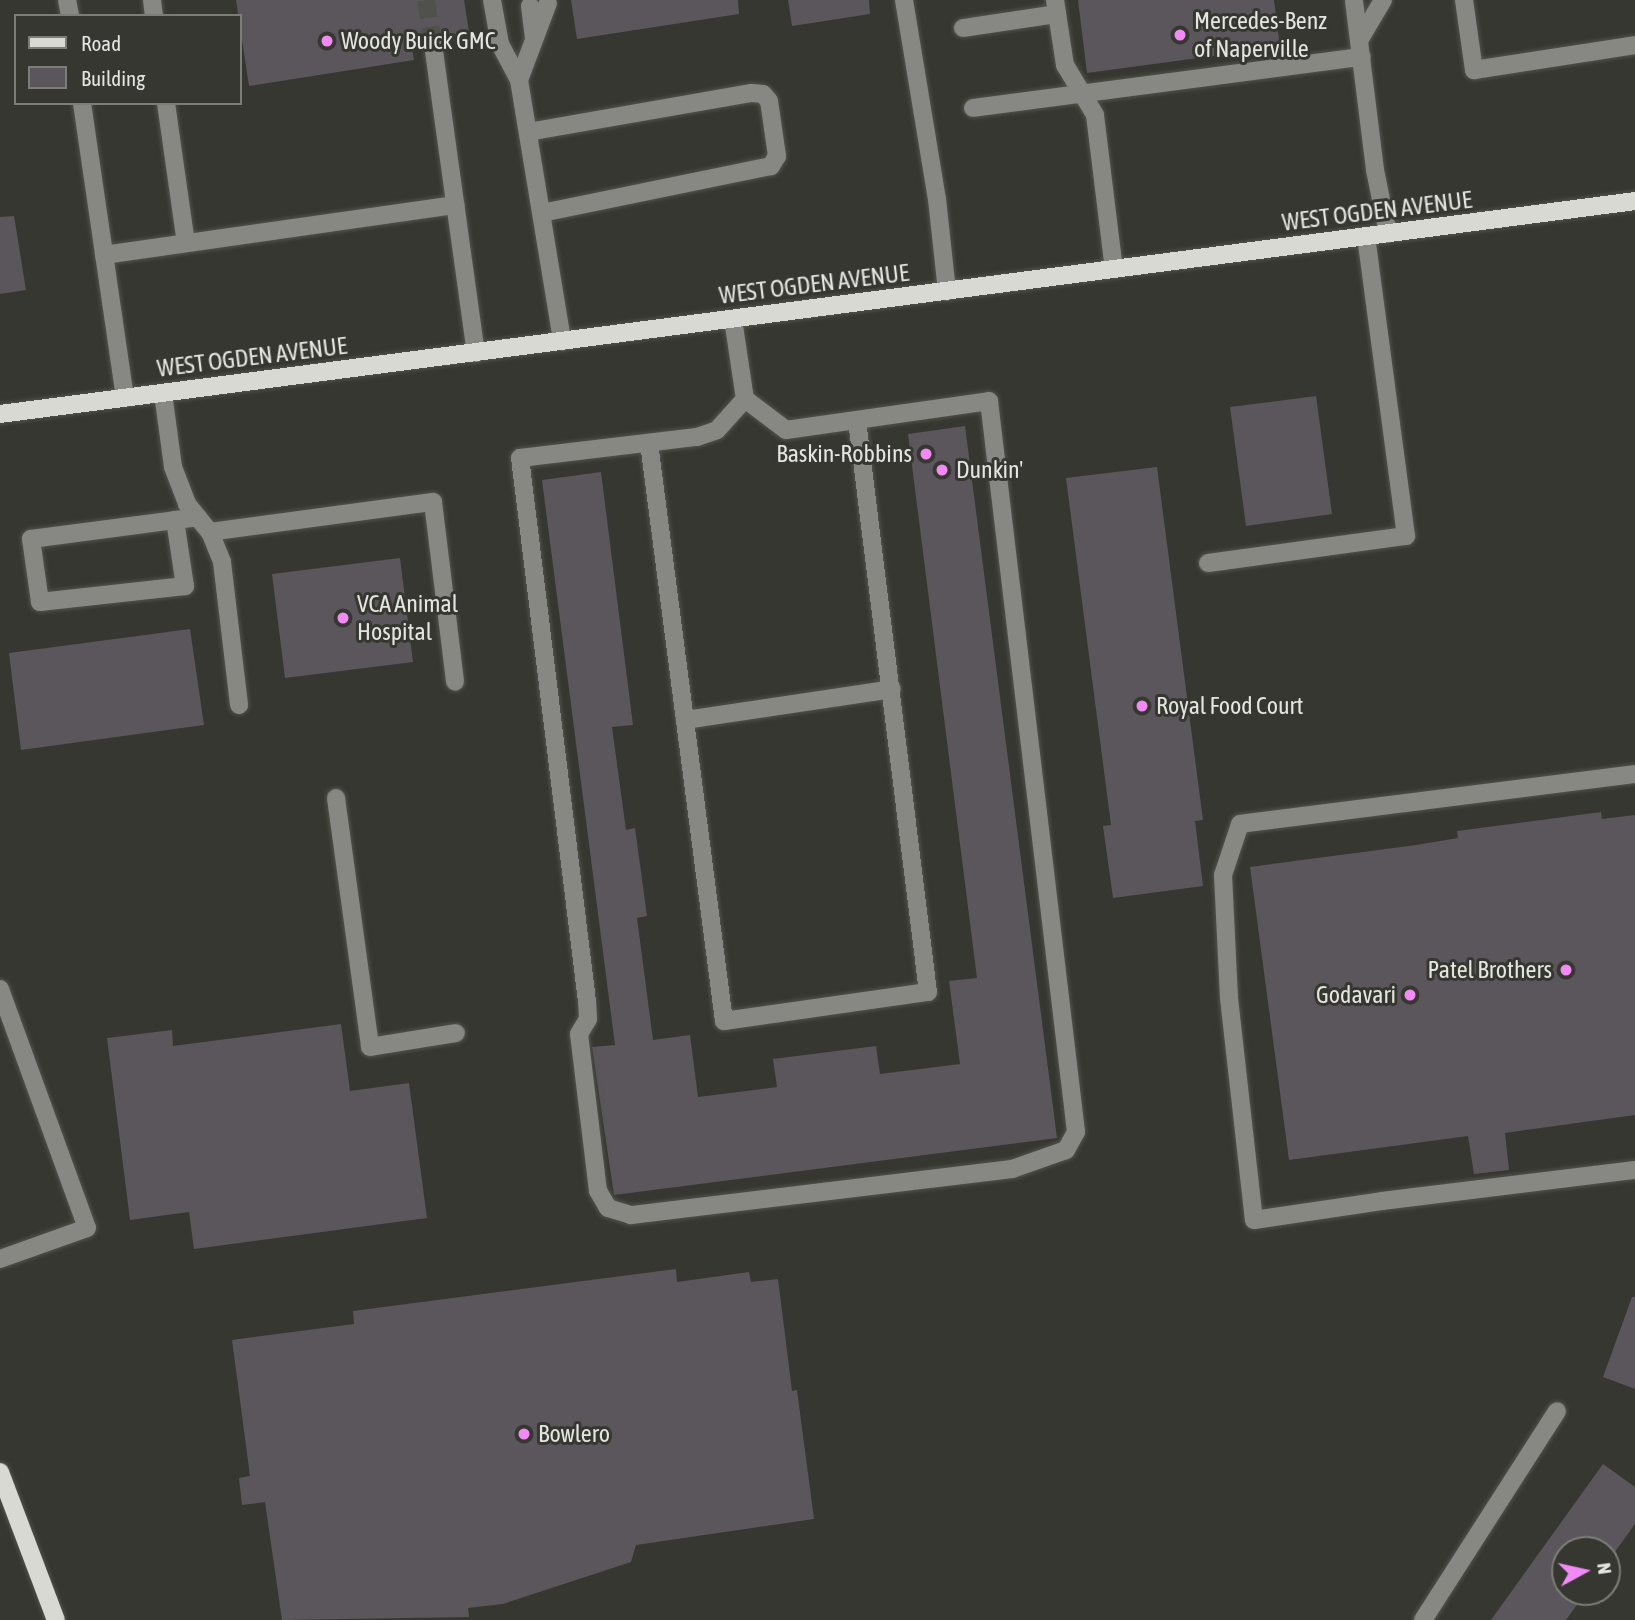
<!DOCTYPE html>
<html>
<head>
<meta charset="utf-8">
<style>
	body { margin:0 }
	#map { position:relative; width:1635px; height:1620px; overflow:hidden; background:#363730; font-family:"Asap Condensed",sans-serif }
	div>[style] { position:absolute }
	.building>* { inset:0; background:#5b565b }
	.minor-tunnel>* { height:18px; margin-top:-9px; transform-origin:0; background:repeating-linear-gradient(90deg,#50514b 0 18px,transparent 0 27px) }
	.roads { filter:drop-shadow(0 0 2px #52534c) drop-shadow(0 0 2px #52534c) }
	.minor>* { height:18px; margin:-9px; padding:0 9px; transform-origin:9px; border-radius:9px; background:#878884 }
	.major>* { height:18px; margin:-9px; padding:0 9px; transform-origin:9px; border-radius:9px; background:#d8d9d2 }
	.dots>* { width:19px; height:19px; translate:-50% -50%; box-sizing:border-box; border:4px solid #363730; border-radius:50% }
	span { translate:-50% -50%; white-space:nowrap; text-align:center; line-height:1.15; -webkit-text-stroke:6px #363730; paint-order:stroke }
	.poi-label { font-size:24px; color:#e4e5e1 }
	.left { translate:0 -50%; text-align:left }
	.right { translate:-100% -50%; text-align:right }
	.street-label { font-size:24px; color:#e4e5e1 }
	.legend { position:absolute; left:14px; top:14px; width:228px; height:91px; box-sizing:border-box; background:#363730; border:2px solid #7c7d77; margin:0; padding:9px 12px; list-style:none; font-size:21px; color:#e4e5e1 }
	.legend li { display:flex; align-items:center; gap:14px; height:35px }
	.legend b { width:35px; border:2px solid #7c7d77 }
	.north { position:absolute; left:1551px; top:1536px; width:70px; height:70px; box-sizing:border-box; background:#363730; border:2px solid #7c7d77; border-radius:50%; rotate:82deg; font-size:19px; font-weight:700; line-height:28px; text-align:center; color:#e4e5e1 }
	.north::after { content:''; display:block; margin:auto; width:24px; height:32px; background:#f18af4; clip-path:polygon(50% 0,100% 100%,50% 72%,0 100%) }
</style>
</head>
<body>
<div id="map">
	<div class="building">
		<div style="clip-path:polygon(236px 0,464px 0,470px 38px,444px 42px,438px 34px,431px 33px,423px 39px,422px 46px,412px 47px,414px 60px,249px 86px)"></div>
		<div style="clip-path:polygon(571px 0,738px 0,739px 14px,577px 39px)"></div>
		<div style="clip-path:polygon(788px 0,869px 0,870px 14px,792px 26px)"></div>
		<div style="clip-path:polygon(1078px 0,1274px 0,1280px 47px,1087px 73px)"></div>
		<div style="clip-path:polygon(14px 216px,26px 290px,0 294px,0 217px)"></div>
		<div style="clip-path:polygon(1316px 396px,1332px 514px,1246px 526px,1230px 407px)"></div>
		<div style="clip-path:polygon(965px 426px,1057px 1138px,614px 1195px,592px 1047px,615px 1045px,542px 480px,601px 472px,633px 725px,612px 727px,626px 830px,635px 828px,647px 916px,637px 918px,653px 1040px,690px 1035px,698px 1097px,777px 1087px,773px 1059px,876px 1046px,880px 1074px,960px 1064px,949px 981px,977px 978px,908px 434px)"></div>
		<div style="clip-path:polygon(1157px 467px,1203px 820px,1195px 821px,1203px 886px,1113px 898px,1103px 826px,1111px 825px,1066px 478px)"></div>
		<div style="clip-path:polygon(400px 558px,413px 662px,285px 678px,272px 574px)"></div>
		<div style="clip-path:polygon(190px 629px,204px 725px,21px 750px,9px 653px)"></div>
		<div style="clip-path:polygon(1601px 812px,1602px 819px,1635px 815px,1635px 1115px,1505px 1133px,1509px 1170px,1474px 1174px,1468px 1136px,1289px 1160px,1250px 867px,1416px 845px,1458px 838px,1457px 831px)"></div>
		<div style="clip-path:polygon(341px 1024px,350px 1091px,409px 1083px,427px 1218px,194px 1249px,189px 1212px,130px 1220px,107px 1038px,172px 1030px,173px 1046px)"></div>
		<div style="clip-path:polygon(676px 1269px,677px 1282px,749px 1272px,751px 1282px,778px 1279px,792px 1391px,797px 1390px,814px 1519px,636px 1545px,631px 1562px,503px 1604px,468px 1608px,469px 1617px,282px 1620px,265px 1502px,242px 1505px,239px 1478px,250px 1476px,232px 1340px,354px 1324px,353px 1311px)"></div>
		<div style="clip-path:polygon(1632px 1297px,1635px 1297px,1635px 1389px,1603px 1377px)"></div>
		<div style="clip-path:polygon(1603px 1464px,1635px 1487px,1635px 1524px,1607px 1563px,1607px 1550px,1565px 1550px,1565px 1592px,1586px 1592px,1566px 1620px,1491px 1620px)"></div>
	</div>
	<div class="minor-tunnel">
		<div style="left:426px;top:0;width:45px;rotate:81deg"></div>
	</div>
	<div class="roads">
		<div class="minor">
			<div style="left:67px;top:0;width:16px;rotate:79deg"></div>
			<div style="left:152px;top:0;width:16px;rotate:83deg"></div>
			<div style="left:492px;top:0;width:45px;rotate:79.7deg"></div>
			<div style="left:500px;top:44px;width:41px;rotate:62.2deg"></div>
			<div style="left:519px;top:80px;width:265px;rotate:80.6deg"></div>
			<div style="left:904px;top:0;width:202px;rotate:80.6deg"></div>
			<div style="left:937px;top:199px;width:93px;rotate:83.8deg"></div>
			<div style="left:1055px;top:0;width:66px;rotate:81.3deg"></div>
			<div style="left:1065px;top:65px;width:58px;rotate:59deg"></div>
			<div style="left:1095px;top:115px;width:155px;rotate:83deg"></div>
			<div style="left:1464px;top:0;width:71px;rotate:81.9deg"></div>
			<div style="left:1474px;top:70px;width:163px;rotate:-8.8deg"></div>
			<div style="left:1354px;top:1px;width:170px;rotate:82.9deg"></div>
			<div style="left:1375px;top:170px;width:65px;rotate:78.5deg"></div>
			<div style="left:530px;top:6px;width:31px;rotate:83deg"></div>
			<div style="left:963px;top:28px;width:95px;rotate:-8.5deg"></div>
			<div style="left:1360px;top:39px;width:45px;rotate:-59.5deg"></div>
			<div style="left:433px;top:44px;width:312px;rotate:82.1deg"></div>
			<div style="left:519px;top:80px;width:82px;rotate:-69.4deg"></div>
			<div style="left:82px;top:103px;width:298px;rotate:81.7deg"></div>
			<div style="left:166px;top:103px;width:141px;rotate:81.9deg"></div>
			<div style="left:973px;top:108px;width:392px;rotate:-7.5deg"></div>
			<div style="left:528px;top:132px;width:227px;rotate:-9.9deg"></div>
			<div style="left:752px;top:93px;width:11px;rotate:5deg"></div>
			<div style="left:763px;top:94px;width:9px;rotate:49deg"></div>
			<div style="left:769px;top:101px;width:56px;rotate:81.7deg"></div>
			<div style="left:777px;top:156px;width:12px;rotate:121deg"></div>
			<div style="left:771px;top:166px;width:234px;rotate:168.4deg"></div>
			<div style="left:104px;top:255px;width:355px;rotate:-8.1deg"></div>
			<div style="left:733px;top:319px;width:81px;rotate:81.5deg"></div>
			<div style="left:745px;top:399px;width:51px;rotate:37.1deg"></div>
			<div style="left:786px;top:430px;width:205px;rotate:-8.1deg"></div>
			<div style="left:989px;top:401px;width:736px;rotate:83.21deg"></div>
			<div style="left:1076px;top:1132px;width:21px;rotate:119deg"></div>
			<div style="left:1066px;top:1150px;width:57px;rotate:160.6deg"></div>
			<div style="left:1012px;top:1169px;width:384px;rotate:173.1deg"></div>
			<div style="left:631px;top:1215px;width:24px;rotate:-163deg"></div>
			<div style="left:608px;top:1208px;width:20px;rotate:-120deg"></div>
			<div style="left:598px;top:1191px;width:158px;rotate:-96.9deg"></div>
			<div style="left:579px;top:1034px;width:17px;rotate:-59deg"></div>
			<div style="left:588px;top:1019px;width:18px;rotate:-93deg"></div>
			<div style="left:587px;top:1001px;width:547px;rotate:-97.03deg"></div>
			<div style="left:520px;top:458px;width:178px;rotate:-6.8deg"></div>
			<div style="left:697px;top:437px;width:21px;rotate:-19deg"></div>
			<div style="left:717px;top:430px;width:42px;rotate:-47.9deg"></div>
			<div style="left:163px;top:393px;width:75px;rotate:82.3deg"></div>
			<div style="left:173px;top:467px;width:40px;rotate:69deg"></div>
			<div style="left:187px;top:504px;width:36px;rotate:51deg"></div>
			<div style="left:210px;top:532px;width:32px;rotate:68deg"></div>
			<div style="left:222px;top:562px;width:144px;rotate:83.2deg"></div>
			<div style="left:649px;top:443px;width:583px;rotate:82.61deg"></div>
			<div style="left:724px;top:1021px;width:206px;rotate:-8.1deg"></div>
			<div style="left:928px;top:992px;width:576px;rotate:-97.08deg"></div>
			<div style="left:175px;top:520px;width:67px;rotate:81.4deg"></div>
			<div style="left:185px;top:586px;width:146px;rotate:173.7deg"></div>
			<div style="left:40px;top:602px;width:64px;rotate:-98.1deg"></div>
			<div style="left:31px;top:539px;width:145px;rotate:-7.5deg"></div>
			<div style="left:175px;top:520px;width:23px;rotate:-7deg"></div>
			<div style="left:210px;top:532px;width:225px;rotate:-7.7deg"></div>
			<div style="left:433px;top:502px;width:181px;rotate:83deg"></div>
			<div style="left:1208px;top:563px;width:200px;rotate:-7.8deg"></div>
			<div style="left:1406px;top:536px;width:302px;rotate:-97.6deg"></div>
			<div style="left:685px;top:720px;width:209px;rotate:-8.5deg"></div>
			<div style="left:1635px;top:774px;width:398px;rotate:172.8deg"></div>
			<div style="left:1240px;top:824px;width:54px;rotate:108.4deg"></div>
			<div style="left:1223px;top:875px;width:123px;rotate:87.2deg"></div>
			<div style="left:1229px;top:998px;width:223px;rotate:83.6deg"></div>
			<div style="left:1254px;top:1220px;width:129px;rotate:-8.4deg"></div>
			<div style="left:1382px;top:1201px;width:255px;rotate:-7deg"></div>
			<div style="left:336px;top:798px;width:251px;rotate:82.2deg"></div>
			<div style="left:370px;top:1047px;width:87px;rotate:-9.2deg"></div>
			<div style="left:0;top:989px;width:254px;rotate:70deg"></div>
			<div style="left:87px;top:1228px;width:92px;rotate:160.4deg"></div>
			<div style="left:1423px;top:1620px;width:248px;rotate:-57.3deg"></div>
		</div>
		<div class="major">
			<div style="left:0;top:414px;width:1649px;rotate:-7.42deg"></div>
			<div style="left:0;top:1472px;width:158px;rotate:69.3deg"></div>
		</div>
	</div>
	<div class="dots">
		<div style="left:1180px;top:35px;background:#f18af4"></div>
		<div style="left:327px;top:41px;background:#f18af4"></div>
		<div style="left:926px;top:454px;background:#f18af4"></div>
		<div style="left:942px;top:470px;background:#f18af4"></div>
		<div style="left:343px;top:618px;background:#f18af4"></div>
		<div style="left:1142px;top:706px;background:#f18af4"></div>
		<div style="left:1566px;top:970px;background:#f18af4"></div>
		<div style="left:1410px;top:995px;background:#f18af4"></div>
		<div style="left:524px;top:1434px;background:#f18af4"></div>
	</div>
	<div class="poi-label">
		<span class="left" style="left:1194px;top:35px">Mercedes-Benz<br>of Naperville</span>
		<span class="left" style="left:341px;top:41px">Woody Buick GMC</span>
		<span class="right" style="left:912px;top:454px">Baskin-Robbins</span>
		<span class="left" style="left:956px;top:470px">Dunkin'</span>
		<span class="left" style="left:357px;top:618px">VCA Animal<br>Hospital</span>
		<span class="left" style="left:1156px;top:706px">Royal Food Court</span>
		<span class="right" style="left:1552px;top:970px">Patel Brothers</span>
		<span class="right" style="left:1396px;top:995px">Godavari</span>
		<span class="left" style="left:538px;top:1434px">Bowlero</span>
	</div>
	<div class="street-label">
		<span style="left:1377px;top:211px;rotate:-7deg">WEST OGDEN AVENUE</span>
		<span style="left:814px;top:284px;rotate:-7deg">WEST OGDEN AVENUE</span>
		<span style="left:252px;top:357px;rotate:-7deg">WEST OGDEN AVENUE</span>
	</div>
	<ul class="legend">
	<li><b style="height:9px;background:#d8d9d2"></b>Road</li>
	<li><b style="height:19px;background:#5b565b"></b>Building</li>
	</ul>
	<div class="north">N</div>
</div>
</body>
</html>
